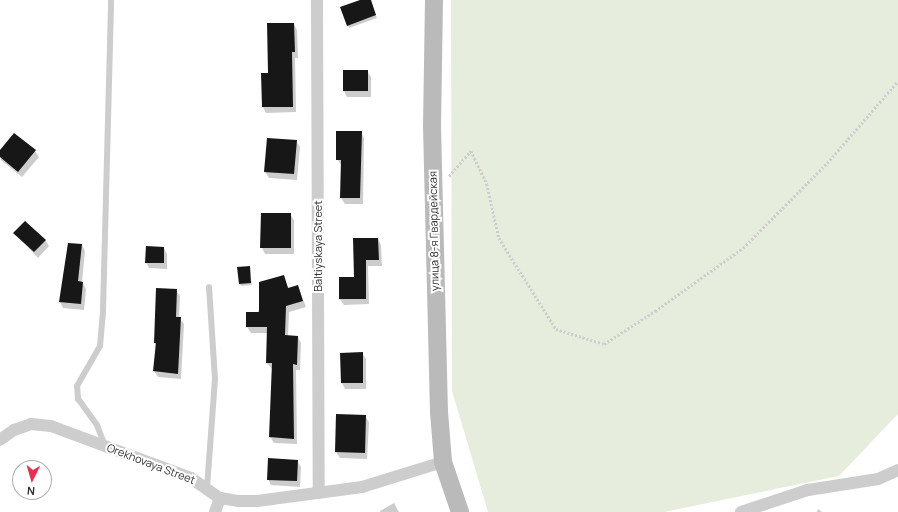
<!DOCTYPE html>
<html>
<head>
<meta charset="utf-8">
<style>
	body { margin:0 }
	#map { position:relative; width:898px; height:512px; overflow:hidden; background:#fff; font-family:Manrope,sans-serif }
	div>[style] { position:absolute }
	.green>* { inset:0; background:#e7eddd }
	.shadow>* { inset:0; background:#0003 }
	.building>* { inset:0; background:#171717 }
	.path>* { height:2.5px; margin-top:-1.25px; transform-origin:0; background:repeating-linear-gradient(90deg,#cdcdcd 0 2px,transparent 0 4px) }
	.lane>* { height:6px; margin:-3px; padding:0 3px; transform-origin:3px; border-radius:3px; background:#cdcdcd }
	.street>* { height:12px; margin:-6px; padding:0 6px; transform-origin:6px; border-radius:6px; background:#cdcdcd }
	.secondary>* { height:18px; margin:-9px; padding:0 9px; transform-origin:9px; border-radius:9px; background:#bababa }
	span { translate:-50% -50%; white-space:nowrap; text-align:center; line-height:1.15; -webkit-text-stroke:4px #fff; paint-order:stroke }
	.street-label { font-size:11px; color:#303030 }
	.north { position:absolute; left:12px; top:460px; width:40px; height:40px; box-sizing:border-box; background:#fff; border:1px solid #acacac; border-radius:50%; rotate:185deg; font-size:11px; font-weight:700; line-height:16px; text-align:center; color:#303030 }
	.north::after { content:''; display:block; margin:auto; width:14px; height:18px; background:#eb2d4e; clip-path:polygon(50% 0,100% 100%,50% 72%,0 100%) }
</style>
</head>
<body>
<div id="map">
	<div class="green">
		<div style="clip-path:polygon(451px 0,898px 0,898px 414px,839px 476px,664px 512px,488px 512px,452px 391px)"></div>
	</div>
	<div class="shadow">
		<div style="clip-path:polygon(363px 0,370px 0,377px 18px,349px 28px,348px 25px)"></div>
		<div style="clip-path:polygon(294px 24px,297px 30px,298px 58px,295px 58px,296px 112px,266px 113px,263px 107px,262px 74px,269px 74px)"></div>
		<div style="clip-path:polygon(367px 71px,371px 77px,371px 97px,347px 97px,344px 91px)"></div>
		<div style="clip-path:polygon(361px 132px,364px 138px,363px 204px,345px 204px,341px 198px,342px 166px,337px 159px)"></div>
		<div style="clip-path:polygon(296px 141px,300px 147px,297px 180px,269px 178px,265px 172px)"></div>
		<div style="clip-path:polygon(0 151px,35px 151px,39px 157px,22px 177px,1px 160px)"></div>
		<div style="clip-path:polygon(262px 214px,290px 214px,294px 220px,294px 254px,265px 254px,262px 248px)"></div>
		<div style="clip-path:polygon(15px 233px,45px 240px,49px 246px,38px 258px)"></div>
		<div style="clip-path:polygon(378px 239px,381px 245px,382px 266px,368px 266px,369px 304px,344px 305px,340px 299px)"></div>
		<div style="clip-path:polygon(68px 244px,82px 245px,85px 251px,82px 282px,86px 289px,84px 310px,63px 308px,60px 302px)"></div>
		<div style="clip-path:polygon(164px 248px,167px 254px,167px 269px,149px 268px,146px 262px)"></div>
		<div style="clip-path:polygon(249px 267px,252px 285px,241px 286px,240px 284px)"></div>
		<div style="clip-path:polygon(283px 276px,289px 289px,298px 286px,306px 307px,289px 312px,288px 336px,298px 337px,301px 343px,300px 370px,296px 370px,297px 444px,274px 443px,270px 437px,272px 369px,267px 363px,268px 333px,251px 333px,247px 327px)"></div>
		<div style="clip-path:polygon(157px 290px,176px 290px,180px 296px,179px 318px,184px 324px,181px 379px,158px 377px,154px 371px)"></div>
		<div style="clip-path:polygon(362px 353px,366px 359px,366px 389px,345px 389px,342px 383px,341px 354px)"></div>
		<div style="clip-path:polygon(337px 415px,365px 416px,369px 422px,367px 459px,340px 458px,336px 452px)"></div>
		<div style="clip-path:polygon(297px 461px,301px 467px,300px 487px,271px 485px,268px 479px)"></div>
		<div style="clip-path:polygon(394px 503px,399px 512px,380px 512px,380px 511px)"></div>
		<div style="clip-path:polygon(818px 509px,822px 512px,817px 512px)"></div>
	</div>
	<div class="building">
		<div style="clip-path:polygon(360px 0,371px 0,376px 15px,347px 26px,340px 7px)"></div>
		<div style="clip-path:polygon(267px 23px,294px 23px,295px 52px,292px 52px,293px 107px,262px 107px,261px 73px,268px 73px)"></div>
		<div style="clip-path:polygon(343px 70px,368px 70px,368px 91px,343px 91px)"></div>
		<div style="clip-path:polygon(336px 131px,362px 131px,360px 198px,340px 198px,341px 160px,336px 160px)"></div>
		<div style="clip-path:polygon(14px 133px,36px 150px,18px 172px,0 157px,0 150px)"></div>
		<div style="clip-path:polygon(267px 138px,297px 140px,294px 174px,264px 172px)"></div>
		<div style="clip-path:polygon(261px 213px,291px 213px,291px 248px,260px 248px)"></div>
		<div style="clip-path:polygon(25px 221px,46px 240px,34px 252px,13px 233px)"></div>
		<div style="clip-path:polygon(353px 238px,378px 238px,379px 260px,366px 260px,366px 299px,339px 299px,339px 277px,354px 277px)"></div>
		<div style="clip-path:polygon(68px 243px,82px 244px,78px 281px,83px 282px,81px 304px,59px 302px)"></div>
		<div style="clip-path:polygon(146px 246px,164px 247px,164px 263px,145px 263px)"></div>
		<div style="clip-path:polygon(250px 266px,251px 283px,239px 284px,237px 267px)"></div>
		<div style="clip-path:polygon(284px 275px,288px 288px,298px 285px,303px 301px,286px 306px,285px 335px,298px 336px,297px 365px,293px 364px,294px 439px,269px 437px,272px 363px,266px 363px,267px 327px,246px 327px,246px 312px,259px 312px,259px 282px)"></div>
		<div style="clip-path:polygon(156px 288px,177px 289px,176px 317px,181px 317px,178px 374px,153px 371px,156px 343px,154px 343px)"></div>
		<div style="clip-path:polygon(363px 352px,363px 383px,341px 383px,340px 353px)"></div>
		<div style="clip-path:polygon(336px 414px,366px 415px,365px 453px,335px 452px)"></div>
		<div style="clip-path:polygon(268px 458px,298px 460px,297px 481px,267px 480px)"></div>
	</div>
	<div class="path">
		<div style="left:449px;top:176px;width:33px;rotate:-49deg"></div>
		<div style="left:471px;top:151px;width:37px;rotate:64deg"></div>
		<div style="left:487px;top:184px;width:55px;rotate:77.5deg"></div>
		<div style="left:499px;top:238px;width:107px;rotate:57.9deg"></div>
		<div style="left:556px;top:329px;width:50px;rotate:17.4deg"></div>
		<div style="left:604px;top:344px;width:61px;rotate:-32.9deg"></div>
		<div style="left:655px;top:311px;width:108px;rotate:-35.6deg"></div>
		<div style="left:743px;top:248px;width:120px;rotate:-45.3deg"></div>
		<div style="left:827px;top:163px;width:108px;rotate:-49.1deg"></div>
	</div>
	<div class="lane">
		<div style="left:105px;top:446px;width:22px;rotate:-111deg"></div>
		<div style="left:97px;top:425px;width:32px;rotate:-126deg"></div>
		<div style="left:78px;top:399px;width:13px;rotate:-94deg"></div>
		<div style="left:77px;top:386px;width:46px;rotate:-60.1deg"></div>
		<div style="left:100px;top:346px;width:35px;rotate:-85deg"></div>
		<div style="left:103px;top:311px;width:311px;rotate:-88.5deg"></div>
		<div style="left:207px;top:488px;width:109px;rotate:-85.8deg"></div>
		<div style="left:215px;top:379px;width:92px;rotate:-93.7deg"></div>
	</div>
	<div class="street">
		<div style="left:317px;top:0;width:493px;rotate:89.8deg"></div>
		<div style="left:0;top:440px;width:17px;rotate:-36deg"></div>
		<div style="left:14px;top:430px;width:18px;rotate:-19deg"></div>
		<div style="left:31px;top:424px;width:20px;rotate:6deg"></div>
		<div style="left:51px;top:426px;width:149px;rotate:20.4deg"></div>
		<div style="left:191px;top:478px;width:35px;rotate:35deg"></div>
		<div style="left:220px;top:498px;width:18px;rotate:9deg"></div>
		<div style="left:238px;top:501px;width:19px"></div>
		<div style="left:257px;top:501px;width:106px;rotate:-7.6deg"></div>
		<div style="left:362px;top:487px;width:85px;rotate:-17.2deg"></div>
		<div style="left:215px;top:512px;width:15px;rotate:-70deg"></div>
		<div style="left:741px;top:512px;width:71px;rotate:-18.2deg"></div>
		<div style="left:808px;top:490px;width:71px;rotate:-8.9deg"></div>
		<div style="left:878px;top:479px;width:22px;rotate:-24deg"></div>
	</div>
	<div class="secondary">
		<div style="left:434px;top:0;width:126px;rotate:90.9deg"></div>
		<div style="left:432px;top:126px;width:286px;rotate:88.6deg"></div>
		<div style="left:439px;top:412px;width:50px;rotate:85.4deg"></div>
		<div style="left:443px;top:462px;width:53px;rotate:71.2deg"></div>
	</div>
	<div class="street-label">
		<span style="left:434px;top:231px;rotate:-91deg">улица 8-я Гвардейская</span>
		<span style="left:318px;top:246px;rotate:-90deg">Baltiyskaya Street</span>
		<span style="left:151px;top:464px;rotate:21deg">Orekhovaya Street</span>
	</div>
	<div class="north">N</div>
</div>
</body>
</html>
